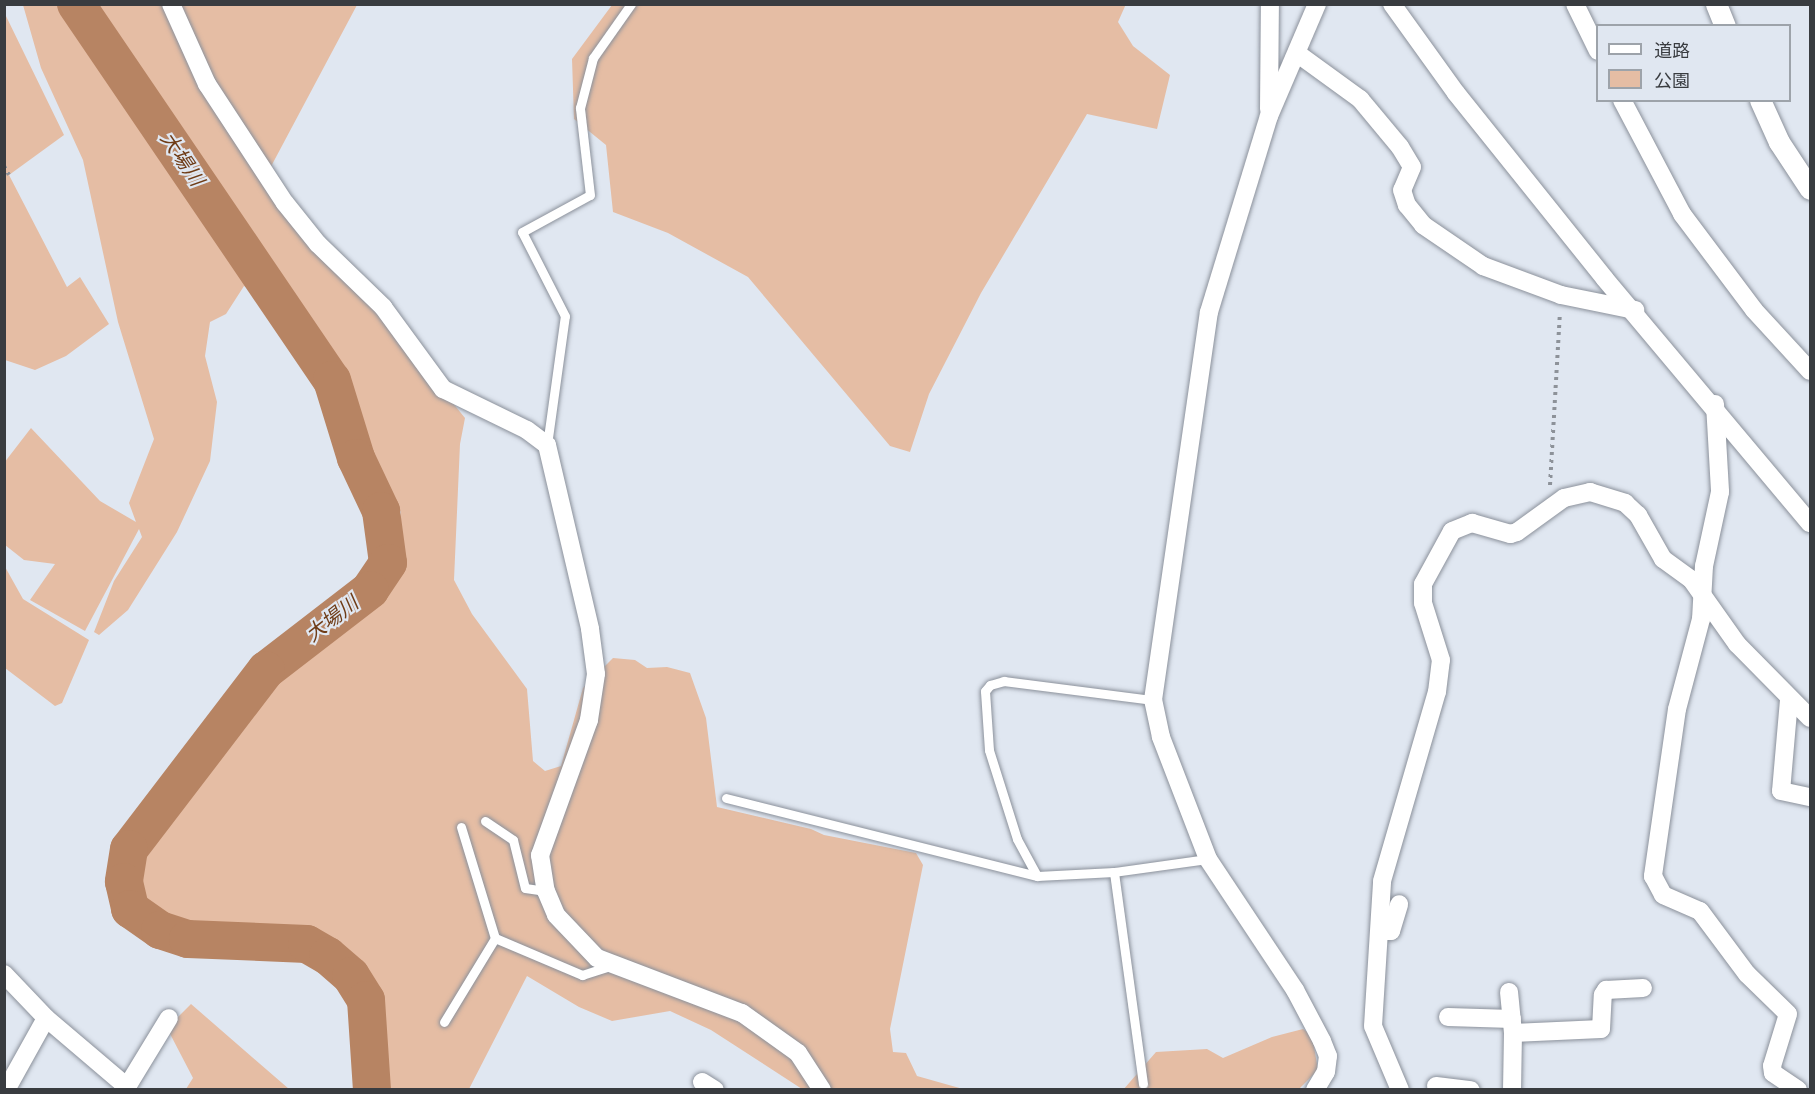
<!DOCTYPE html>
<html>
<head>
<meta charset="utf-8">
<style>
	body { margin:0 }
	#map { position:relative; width:1815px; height:1094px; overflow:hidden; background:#e0e7f1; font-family:"Roboto Condensed","Noto Sans JP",sans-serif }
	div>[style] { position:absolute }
	.green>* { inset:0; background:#e5bda4 }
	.river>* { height:38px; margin:-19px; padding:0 19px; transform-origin:19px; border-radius:19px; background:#b78463 }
	.path>* { height:4px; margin-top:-2px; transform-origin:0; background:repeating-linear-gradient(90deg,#8d9299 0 3px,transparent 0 7.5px) }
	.roads { filter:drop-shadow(0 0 2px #8b919b) drop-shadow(0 0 2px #8b919b) }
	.service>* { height:9px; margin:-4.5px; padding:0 4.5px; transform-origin:4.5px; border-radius:4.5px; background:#fff }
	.minor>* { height:18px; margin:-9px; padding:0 9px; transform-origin:9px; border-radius:9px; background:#fff }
	.tertiary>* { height:21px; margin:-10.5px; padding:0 10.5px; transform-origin:10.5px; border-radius:10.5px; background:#fff }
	span { translate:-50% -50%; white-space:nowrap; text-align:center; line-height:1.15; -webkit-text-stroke:4.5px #e0e7f1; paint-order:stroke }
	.water-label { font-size:20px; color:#6f3c17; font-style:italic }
	.frame { position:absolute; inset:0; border:6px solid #393c40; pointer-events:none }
	.legend { position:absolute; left:1596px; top:24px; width:195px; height:78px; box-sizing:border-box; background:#e0e7f1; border:2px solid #9da3aa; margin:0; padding:8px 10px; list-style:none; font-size:18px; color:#393c40 }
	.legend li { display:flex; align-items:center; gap:12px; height:30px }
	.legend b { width:30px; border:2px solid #9da3aa }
</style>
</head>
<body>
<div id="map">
	<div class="green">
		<div style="clip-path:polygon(1126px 4px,1118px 22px,1133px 46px,1170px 75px,1157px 129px,1087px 114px,981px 293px,929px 394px,910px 452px,890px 446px,748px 277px,668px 233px,613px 212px,606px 145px,574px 119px,572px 59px,612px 5px)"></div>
		<div style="clip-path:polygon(23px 5px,357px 5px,267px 174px,465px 418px,460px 444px,454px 580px,472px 614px,527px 689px,533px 761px,545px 771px,561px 766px,583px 688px,613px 658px,635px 660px,647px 668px,667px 667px,690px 673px,706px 718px,717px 807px,811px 829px,824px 835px,916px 853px,923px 865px,890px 1029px,893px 1052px,906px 1053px,917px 1076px,963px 1089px,802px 1089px,711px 1030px,670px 1011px,612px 1021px,579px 1007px,527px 976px,469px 1089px,378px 1089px,373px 1017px,358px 969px,316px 939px,281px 941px,194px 933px,150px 913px,138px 889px,138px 851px,240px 721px,301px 659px,388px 582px,401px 512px,310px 360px,263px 297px,244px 286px,226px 314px,210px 322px,205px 356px,217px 402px,210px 461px,177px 532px,128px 610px,99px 635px,94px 632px,114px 581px,142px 537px,139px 529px,85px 631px,30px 600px,55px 564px,24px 560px,5px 545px,4px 463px,31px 428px,100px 501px,136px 522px,129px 503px,154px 439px,118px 322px,83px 160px,41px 68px)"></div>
		<div style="clip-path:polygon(5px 14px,64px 135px,9px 175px,67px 287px,80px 277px,109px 324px,66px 356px,35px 370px,5px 360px)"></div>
		<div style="clip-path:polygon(4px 565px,23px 599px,89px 640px,62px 703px,55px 706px,5px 668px)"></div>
		<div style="clip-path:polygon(191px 1004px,289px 1089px,186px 1089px,193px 1078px,167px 1028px)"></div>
		<div style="clip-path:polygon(1303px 1029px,1312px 1035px,1318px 1070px,1299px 1089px,1123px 1090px,1156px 1052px,1207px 1049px,1223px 1058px,1272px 1037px)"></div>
	</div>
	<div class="river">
		<div style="left:76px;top:4px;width:455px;rotate:55.8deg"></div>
		<div style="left:332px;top:380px;width:82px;rotate:72.9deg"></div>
		<div style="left:356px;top:458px;width:59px;rotate:64.7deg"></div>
		<div style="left:381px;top:511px;width:52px;rotate:82.3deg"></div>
		<div style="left:388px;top:563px;width:32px;rotate:124deg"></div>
		<div style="left:370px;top:590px;width:131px;rotate:142.4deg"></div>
		<div style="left:266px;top:670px;width:225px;rotate:127.4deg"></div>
		<div style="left:129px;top:849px;width:33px;rotate:99deg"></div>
		<div style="left:124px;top:882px;width:28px;rotate:77deg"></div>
		<div style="left:130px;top:909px;width:37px;rotate:35deg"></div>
		<div style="left:160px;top:930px;width:29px;rotate:18deg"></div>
		<div style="left:188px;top:939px;width:119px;rotate:2.4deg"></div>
		<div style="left:307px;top:944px;width:24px;rotate:30deg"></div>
		<div style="left:328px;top:956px;width:30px;rotate:41deg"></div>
		<div style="left:351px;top:976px;width:28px;rotate:58deg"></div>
		<div style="left:366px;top:1000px;width:90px;rotate:86.2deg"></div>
	</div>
	<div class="path">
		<div style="left:4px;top:166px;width:10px;rotate:61deg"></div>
		<div style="left:1550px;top:485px;width:172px;rotate:-86.7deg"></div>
	</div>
	<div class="roads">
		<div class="service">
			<div style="left:547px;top:445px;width:130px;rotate:-82.1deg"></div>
			<div style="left:565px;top:316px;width:94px;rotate:-117.1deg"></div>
			<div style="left:522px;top:232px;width:77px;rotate:-28.6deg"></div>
			<div style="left:590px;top:195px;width:88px;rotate:-96.6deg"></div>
			<div style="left:580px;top:108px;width:52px;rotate:-75.4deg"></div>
			<div style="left:593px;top:58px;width:66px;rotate:-54.9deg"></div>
			<div style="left:726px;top:798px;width:321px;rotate:14.1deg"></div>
			<div style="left:485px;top:821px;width:34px;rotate:34deg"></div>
			<div style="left:513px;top:840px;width:49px;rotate:76deg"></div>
			<div style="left:525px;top:888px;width:21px;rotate:8deg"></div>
			<div style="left:461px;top:827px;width:116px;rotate:73deg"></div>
			<div style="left:495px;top:938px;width:95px;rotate:23deg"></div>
			<div style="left:582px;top:975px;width:32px;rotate:-18deg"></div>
			<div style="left:1114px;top:872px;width:77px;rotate:177deg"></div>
			<div style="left:1037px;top:876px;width:42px;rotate:-118.4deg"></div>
			<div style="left:1017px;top:839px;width:93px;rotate:-107.5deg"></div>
			<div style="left:989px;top:750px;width:59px;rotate:-93.9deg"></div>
			<div style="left:985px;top:691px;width:8px;rotate:-50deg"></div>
			<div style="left:990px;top:685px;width:15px;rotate:-16deg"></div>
			<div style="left:1004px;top:681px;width:150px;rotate:7.3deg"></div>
			<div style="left:444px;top:1022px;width:98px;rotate:-58.7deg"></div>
			<div style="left:1143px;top:1084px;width:214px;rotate:-97.8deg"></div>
			<div style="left:1114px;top:872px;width:95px;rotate:-7.9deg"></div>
		</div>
		<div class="minor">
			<div style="left:171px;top:4px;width:88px;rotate:65.8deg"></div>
			<div style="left:207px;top:84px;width:142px;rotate:56.8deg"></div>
			<div style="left:285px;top:203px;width:53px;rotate:51.2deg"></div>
			<div style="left:318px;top:244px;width:91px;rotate:44.1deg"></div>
			<div style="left:383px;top:307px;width:102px;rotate:53.8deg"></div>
			<div style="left:443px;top:389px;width:93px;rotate:26deg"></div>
			<div style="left:527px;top:430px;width:25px;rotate:37deg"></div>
			<div style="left:547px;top:445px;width:189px;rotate:76.8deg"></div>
			<div style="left:590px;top:629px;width:45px;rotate:82.4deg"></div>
			<div style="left:596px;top:674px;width:47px;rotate:98.7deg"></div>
			<div style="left:589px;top:720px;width:144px;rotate:109.9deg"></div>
			<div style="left:540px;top:855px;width:36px;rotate:81deg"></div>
			<div style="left:546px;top:891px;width:26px;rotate:67deg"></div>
			<div style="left:556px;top:915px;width:59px;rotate:46.4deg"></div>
			<div style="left:597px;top:958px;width:155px;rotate:20.8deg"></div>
			<div style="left:742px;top:1013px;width:69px;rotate:35.5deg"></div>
			<div style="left:798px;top:1053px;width:44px;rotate:57deg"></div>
			<div style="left:1392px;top:4px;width:110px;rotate:54.3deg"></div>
			<div style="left:1456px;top:93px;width:238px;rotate:51.3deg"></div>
			<div style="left:1605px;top:279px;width:319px;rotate:50deg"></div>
			<div style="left:1575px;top:4px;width:52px;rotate:63.9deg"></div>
			<div style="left:1298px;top:54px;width:77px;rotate:36deg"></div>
			<div style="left:1360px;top:99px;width:62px;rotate:50.2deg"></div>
			<div style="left:1400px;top:147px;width:23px;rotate:59deg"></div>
			<div style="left:1412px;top:167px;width:25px;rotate:113deg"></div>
			<div style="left:1402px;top:190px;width:16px;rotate:72deg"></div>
			<div style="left:1407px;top:205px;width:26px;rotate:51deg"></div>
			<div style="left:1423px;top:225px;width:73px;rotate:34.3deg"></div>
			<div style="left:1483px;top:266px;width:83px;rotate:20.4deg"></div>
			<div style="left:1561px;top:295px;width:76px;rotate:11.5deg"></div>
			<div style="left:1622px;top:100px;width:129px;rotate:62.2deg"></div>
			<div style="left:1682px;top:214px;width:120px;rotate:53.1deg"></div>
			<div style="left:1754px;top:310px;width:83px;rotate:47.4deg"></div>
			<div style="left:1269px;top:109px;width:105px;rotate:-89.5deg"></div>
			<div style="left:1715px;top:404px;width:88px;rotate:86.7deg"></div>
			<div style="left:1720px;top:492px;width:76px;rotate:102.2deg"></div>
			<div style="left:1704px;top:566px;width:53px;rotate:93.2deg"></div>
			<div style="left:1701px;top:619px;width:93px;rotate:104.9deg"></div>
			<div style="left:1677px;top:709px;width:169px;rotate:98.2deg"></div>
			<div style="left:1653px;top:876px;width:21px;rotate:62deg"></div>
			<div style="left:1663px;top:895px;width:40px;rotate:23.4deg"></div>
			<div style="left:1700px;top:911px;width:79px;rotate:53.3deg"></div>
			<div style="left:1747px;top:974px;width:57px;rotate:44.3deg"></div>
			<div style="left:1788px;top:1014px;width:54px;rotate:107.1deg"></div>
			<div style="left:1772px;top:1066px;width:7px;rotate:82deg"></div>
			<div style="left:1773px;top:1073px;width:30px;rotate:34deg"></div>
			<div style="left:1789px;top:700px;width:91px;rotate:95deg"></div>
			<div style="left:1781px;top:791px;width:30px;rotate:12deg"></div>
			<div style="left:1381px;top:931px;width:10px"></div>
			<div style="left:1391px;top:931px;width:28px;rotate:-73deg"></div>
			<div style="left:4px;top:974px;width:61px;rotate:46.3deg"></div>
			<div style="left:46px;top:1018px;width:106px;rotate:40.4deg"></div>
			<div style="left:1509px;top:992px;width:41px;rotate:84.4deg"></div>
			<div style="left:1513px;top:1033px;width:57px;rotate:91deg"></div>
			<div style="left:1448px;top:1017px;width:64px;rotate:1.8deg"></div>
			<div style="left:1513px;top:1033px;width:88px;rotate:-2.6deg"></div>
			<div style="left:1601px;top:1029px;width:34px;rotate:-87deg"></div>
			<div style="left:1603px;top:995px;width:6px;rotate:-59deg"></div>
			<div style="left:1606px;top:990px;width:37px;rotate:-3deg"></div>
			<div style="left:702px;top:1082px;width:15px;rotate:32deg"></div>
			<div style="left:1436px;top:1086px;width:35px;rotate:7deg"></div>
			<div style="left:6px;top:1090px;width:82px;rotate:-60.9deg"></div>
			<div style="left:125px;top:1090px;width:84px;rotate:-58.6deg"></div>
			<div style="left:1315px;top:1090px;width:21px;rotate:-59deg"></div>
			<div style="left:1326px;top:1072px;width:16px;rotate:-83deg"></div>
			<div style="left:1328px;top:1056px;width:16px;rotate:-112deg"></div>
			<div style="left:1322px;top:1041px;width:58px;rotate:-117.9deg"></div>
			<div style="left:1295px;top:990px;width:157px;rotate:-123.6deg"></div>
			<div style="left:1208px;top:859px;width:131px;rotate:-111.1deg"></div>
			<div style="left:1161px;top:737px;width:38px;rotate:-102deg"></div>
			<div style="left:1153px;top:700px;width:392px;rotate:-81.8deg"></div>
			<div style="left:1209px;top:312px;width:205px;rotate:-73deg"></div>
			<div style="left:1269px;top:116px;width:122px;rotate:-66.8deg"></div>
			<div style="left:1400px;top:1090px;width:69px;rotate:-112.9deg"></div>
			<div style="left:1373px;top:1026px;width:145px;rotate:-86.4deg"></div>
			<div style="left:1382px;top:881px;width:197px;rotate:-73.8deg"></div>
			<div style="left:1437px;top:692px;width:32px;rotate:-83deg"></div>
			<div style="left:1441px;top:660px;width:60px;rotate:-107.5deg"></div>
			<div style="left:1423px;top:603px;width:19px;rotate:-90deg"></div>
			<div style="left:1423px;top:584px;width:60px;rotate:-61.3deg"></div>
			<div style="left:1452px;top:531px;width:22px;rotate:-22deg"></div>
			<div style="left:1472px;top:523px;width:40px;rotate:16deg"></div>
			<div style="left:1510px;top:534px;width:7px;rotate:-16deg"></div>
			<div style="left:1517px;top:532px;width:58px;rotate:-35.9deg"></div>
			<div style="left:1564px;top:498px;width:27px;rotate:-13deg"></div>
			<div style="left:1590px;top:492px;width:37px;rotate:17deg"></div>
			<div style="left:1625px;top:503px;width:18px;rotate:43deg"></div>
			<div style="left:1638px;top:515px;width:51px;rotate:60.4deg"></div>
			<div style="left:1663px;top:559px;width:34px;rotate:36deg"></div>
			<div style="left:1691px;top:579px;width:80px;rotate:54.7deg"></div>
			<div style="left:1737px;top:644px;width:104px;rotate:45.4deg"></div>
		</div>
		<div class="tertiary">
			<div style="left:1716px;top:4px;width:24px;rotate:68deg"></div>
			<div style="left:1760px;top:100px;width:46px;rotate:65.7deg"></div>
			<div style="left:1779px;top:142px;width:56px;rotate:56.6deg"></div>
		</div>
	</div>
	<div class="water-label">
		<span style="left:182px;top:159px;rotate:56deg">大場川</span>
		<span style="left:332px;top:619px;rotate:-38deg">大場川</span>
	</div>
	<div class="frame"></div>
	<ul class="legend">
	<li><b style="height:8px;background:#fff"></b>道路</li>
	<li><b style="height:16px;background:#e5bda4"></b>公園</li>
	</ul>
</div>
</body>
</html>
